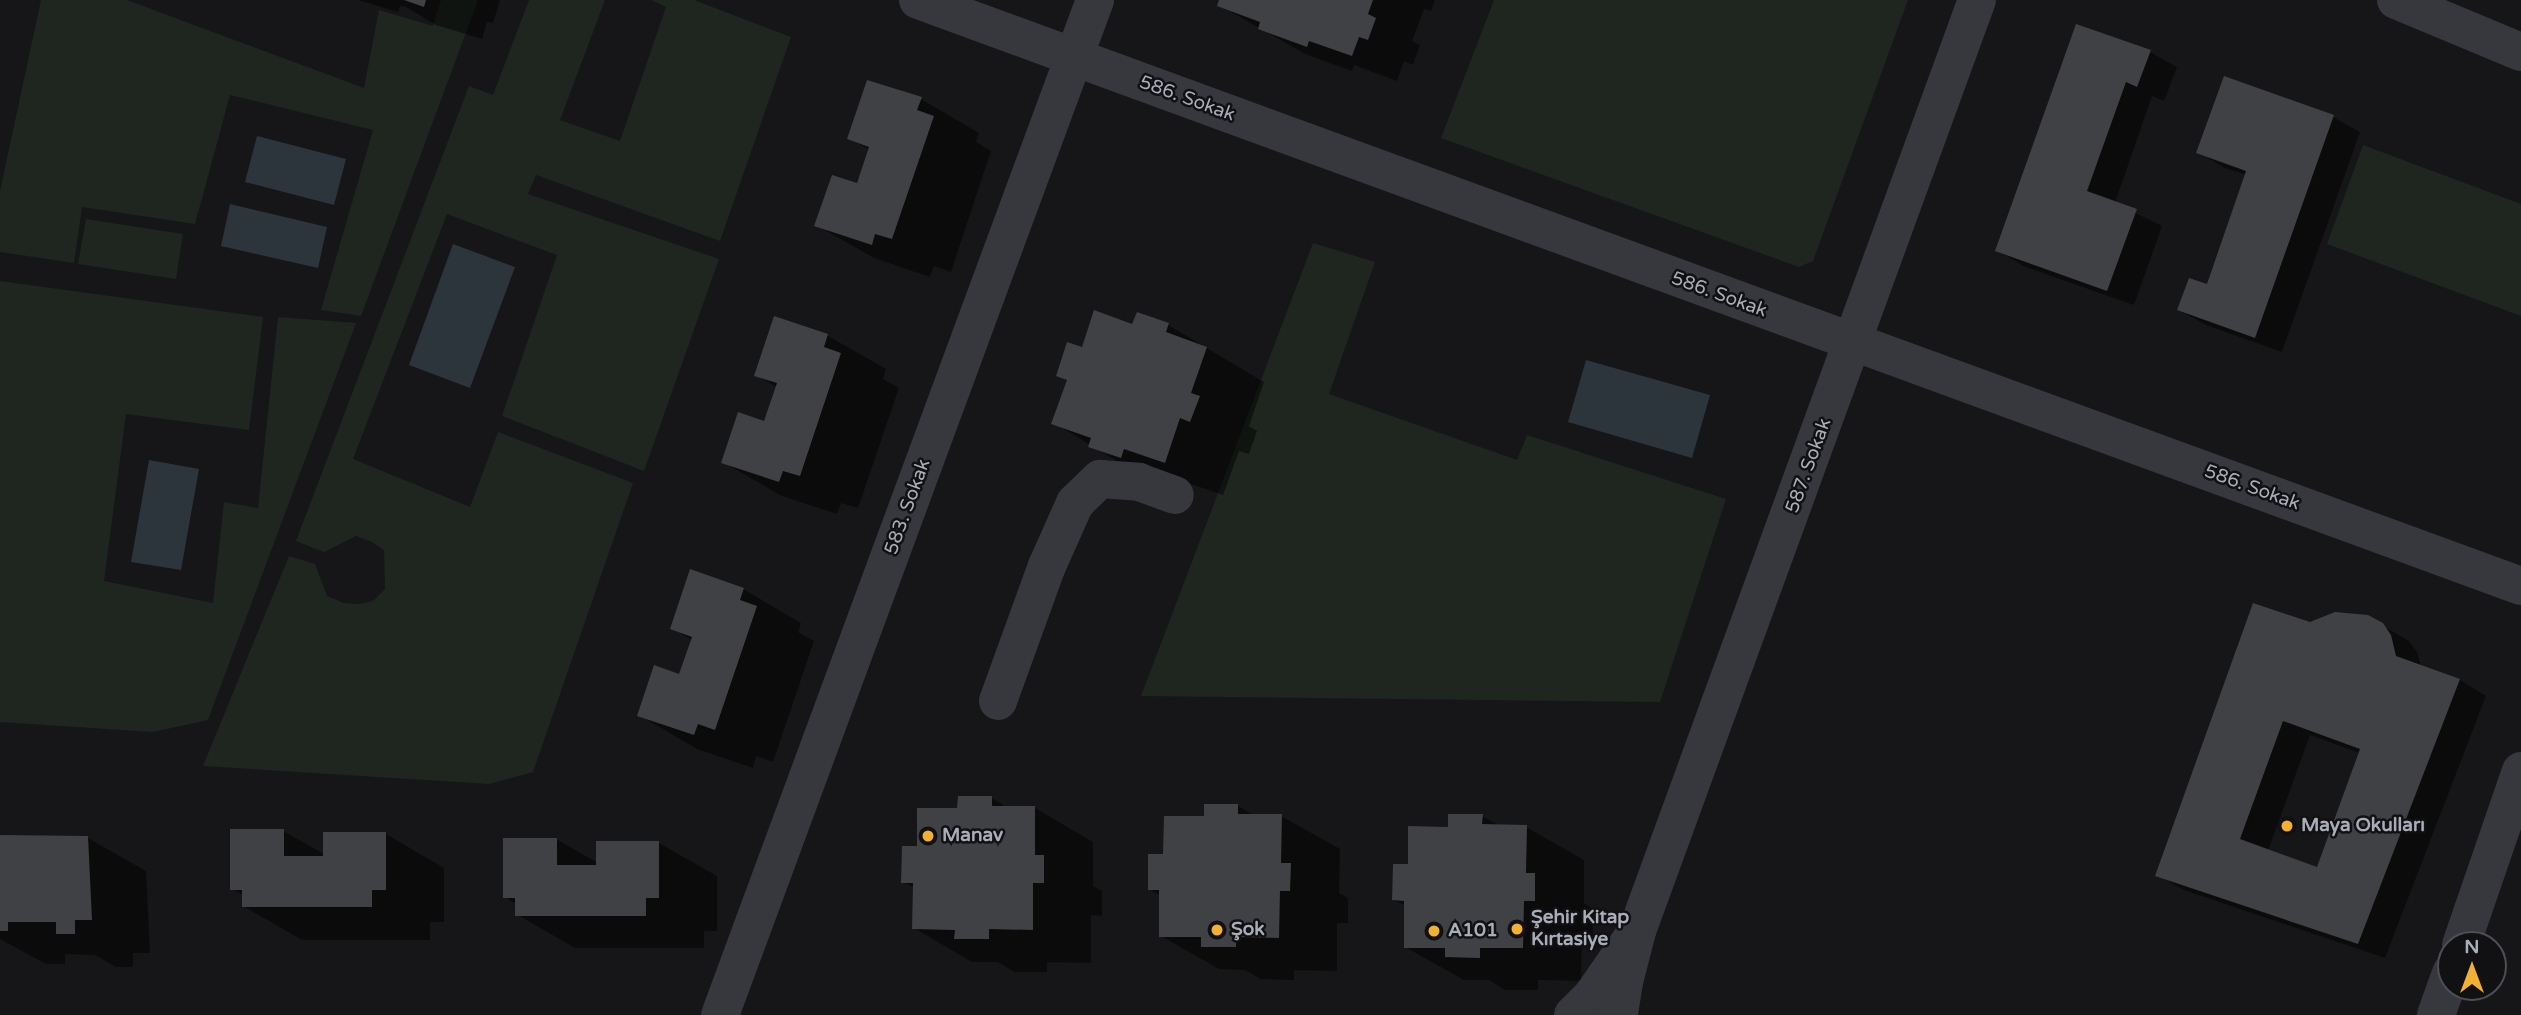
<!DOCTYPE html>
<html>
<head>
<meta charset="utf-8">
<style>
	body { margin:0 }
	#map { position:relative; width:2521px; height:1015px; overflow:hidden; background:#161618; font-family:"Varela Round",sans-serif }
	div>[style] { position:absolute }
	.green>* { inset:0; background:#1e261f }
	.water>* { inset:0; background:#2c353c }
	.shadow>* { inset:0; background:#0007 }
	.building>* { inset:0; background:#404145 }
	.minor>* { height:38px; margin:-19px; padding:0 19px; transform-origin:19px; border-radius:19px; background:#37383d }
	.dots>* { width:19px; height:19px; translate:-50% -50%; box-sizing:border-box; border:4px solid #111113; border-radius:50% }
	span { translate:-50% -50%; white-space:nowrap; text-align:center; line-height:1.15; -webkit-text-stroke:5px #111113; paint-order:stroke }
	.street-label { font-size:19px; color:#a8adb8 }
	.poi-label { font-size:19px; color:#a8adb8; font-weight:700 }
	.left { translate:0 -50%; text-align:left }
	.north { position:absolute; left:2437px; top:931px; width:70px; height:70px; box-sizing:border-box; background:#111113; border:2px solid #4d4f55; border-radius:50%; rotate:0deg; font-size:19px; font-weight:700; line-height:28px; text-align:center; color:#a8adb8 }
	.north::after { content:''; display:block; margin:auto; width:24px; height:32px; background:#f2b134; clip-path:polygon(50% 0,100% 100%,50% 72%,0 100%) }
</style>
</head>
<body>
<div id="map">
	<div class="green">
		<div style="clip-path:polygon(41px 0,127px 0,364px 88px,379px 10px,433px 26px,441px 0,478px 0,361px 316px,321px 310px,373px 130px,230px 95px,195px 224px,82px 207px,74px 263px,0 252px,0 191px)"></div>
		<div style="clip-path:polygon(529px 0,605px 0,560px 120px,620px 141px,666px 7px,651px 0,694px 0,791px 37px,720px 241px,536px 175px,528px 194px,719px 259px,644px 471px,502px 416px,557px 255px,447px 214px,353px 459px,470px 507px,498px 432px,633px 483px,533px 772px,489px 784px,203px 766px,289px 556px,315px 564px,327px 596px,344px 603px,359px 604px,373px 601px,385px 589px,384px 550px,372px 542px,356px 536px,324px 552px,296px 541px,469px 86px,493px 95px)"></div>
		<div style="clip-path:polygon(1494px 0,1908px 0,1813px 261px,1799px 267px,1441px 138px)"></div>
		<div style="clip-path:polygon(2363px 145px,2521px 204px,2521px 316px,2327px 244px)"></div>
		<div style="clip-path:polygon(86px 219px,183px 234px,176px 279px,78px 264px)"></div>
		<div style="clip-path:polygon(1313px 243px,1375px 262px,1329px 394px,1517px 460px,1527px 435px,1726px 499px,1660px 702px,1141px 696px)"></div>
		<div style="clip-path:polygon(0 281px,263px 317px,249px 430px,126px 414px,104px 581px,213px 603px,224px 502px,258px 508px,278px 317px,356px 323px,208px 720px,153px 732px,0 722px)"></div>
	</div>
	<div class="water">
		<div style="clip-path:polygon(257px 136px,346px 159px,334px 205px,245px 182px)"></div>
		<div style="clip-path:polygon(230px 204px,327px 227px,318px 268px,221px 246px)"></div>
		<div style="clip-path:polygon(453px 244px,515px 267px,470px 388px,409px 365px)"></div>
		<div style="clip-path:polygon(1586px 360px,1710px 395px,1692px 458px,1568px 422px)"></div>
		<div style="clip-path:polygon(149px 460px,199px 469px,181px 570px,131px 562px)"></div>
	</div>
	<div class="shadow">
		<div style="clip-path:polygon(358px 0,500px 0,493px 23px,487px 22px,482px 39px,436px 25px,406px 7px,400px 6px,398px 12px)"></div>
		<div style="clip-path:polygon(1221px 0,1435px 0,1431px 11px,1424px 9px,1412px 41px,1420px 45px,1413px 65px,1404px 61px,1397px 81px,1354px 65px,1352px 71px,1305px 54px,1219px 5px)"></div>
		<div style="clip-path:polygon(2077px 26px,2150px 52px,2177px 67px,2164px 101px,2152px 96px,2115px 203px,2162px 226px,2134px 305px,2023px 266px,1997px 250px)"></div>
		<div style="clip-path:polygon(2225px 78px,2333px 117px,2360px 132px,2282px 352px,2206px 325px,2179px 310px,2208px 287px,2247px 175px,2225px 168px,2199px 153px)"></div>
		<div style="clip-path:polygon(921px 99px,979px 133px,976px 142px,991px 151px,951px 272px,934px 266px,930px 277px,874px 258px,816px 225px,858px 186px,870px 150px,849px 138px)"></div>
		<div style="clip-path:polygon(775px 318px,828px 336px,886px 369px,883px 379px,899px 388px,858px 508px,841px 503px,837px 514px,782px 496px,723px 462px,765px 423px,777px 387px,756px 375px)"></div>
		<div style="clip-path:polygon(1168px 325px,1264px 382px,1249px 426px,1257px 431px,1249px 454px,1239px 451px,1223px 495px,1182px 481px,1148px 480px,1054px 423px,1068px 381px,1058px 375px,1083px 349px,1133px 326px)"></div>
		<div style="clip-path:polygon(743px 589px,801px 623px,798px 632px,814px 641px,773px 762px,756px 756px,753px 768px,697px 749px,639px 715px,680px 676px,692px 640px,672px 628px)"></div>
		<div style="clip-path:polygon(evenodd,2368px 617px,2409px 641px,2417px 652px,2421px 666px,2460px 680px,2486px 696px,2385px 958px,2184px 890px,2157px 875px,2310px 624px,2368px 617px,2310px 735px,2360px 753px,2318px 869px,2268px 851px,2310px 735px)"></div>
		<div style="clip-path:polygon(991px 798px,1009px 808px,1035px 808px,1093px 842px,1093px 886px,1102px 891px,1102px 916px,1091px 915px,1091px 963px,1047px 962px,1047px 972px,1014px 972px,998px 962px,972px 962px,914px 928px,915px 888px,903px 882px,918px 848px,959px 810px)"></div>
		<div style="clip-path:polygon(1238px 806px,1255px 816px,1281px 816px,1340px 849px,1339px 893px,1348px 898px,1348px 923px,1337px 923px,1337px 971px,1294px 970px,1294px 980px,1261px 979px,1245px 970px,1219px 969px,1161px 936px,1161px 896px,1149px 889px,1165px 855px,1205px 818px)"></div>
		<div style="clip-path:polygon(1482px 816px,1500px 826px,1526px 827px,1584px 860px,1584px 903px,1593px 909px,1593px 934px,1582px 934px,1581px 981px,1538px 980px,1538px 990px,1505px 990px,1489px 980px,1464px 980px,1405px 947px,1406px 906px,1394px 900px,1409px 866px,1450px 828px)"></div>
		<div style="clip-path:polygon(283px 831px,324px 854px,386px 834px,444px 868px,444px 922px,430px 922px,430px 940px,302px 940px,243px 906px,243px 895px,232px 889px)"></div>
		<div style="clip-path:polygon(0 837px,88px 838px,146px 871px,150px 953px,133px 953px,133px 967px,116px 967px,95px 955px,65px 954px,65px 964px,46px 964px,0 939px)"></div>
		<div style="clip-path:polygon(556px 839px,598px 863px,659px 843px,717px 876px,717px 931px,704px 931px,704px 948px,575px 948px,516px 914px,516px 904px,505px 897px)"></div>
	</div>
	<div class="building">
		<div style="clip-path:polygon(404px 0,426px 0,424px 7px)"></div>
		<div style="clip-path:polygon(1219px 0,1373px 0,1368px 14px,1376px 18px,1368px 40px,1359px 37px,1352px 56px,1309px 41px,1307px 47px,1258px 29px,1260px 22px,1217px 6px)"></div>
		<div style="clip-path:polygon(2076px 24px,2151px 50px,2137px 87px,2126px 82px,2087px 191px,2137px 209px,2107px 291px,1995px 251px)"></div>
		<div style="clip-path:polygon(2224px 76px,2334px 115px,2255px 338px,2177px 310px,2189px 278px,2207px 284px,2246px 171px,2196px 153px)"></div>
		<div style="clip-path:polygon(867px 80px,922px 97px,917px 110px,934px 116px,892px 239px,875px 234px,872px 245px,814px 226px,832px 175px,857px 183px,869px 147px,847px 139px)"></div>
		<div style="clip-path:polygon(1094px 310px,1132px 324px,1137px 312px,1169px 323px,1166px 332px,1207px 347px,1191px 393px,1200px 396px,1190px 422px,1180px 418px,1165px 463px,1124px 449px,1121px 458px,1088px 447px,1091px 438px,1051px 424px,1067px 380px,1056px 376px,1067px 342px,1082px 347px)"></div>
		<div style="clip-path:polygon(774px 316px,828px 334px,824px 347px,841px 353px,800px 476px,783px 471px,779px 482px,721px 463px,738px 412px,764px 421px,777px 383px,754px 376px)"></div>
		<div style="clip-path:polygon(690px 569px,744px 588px,740px 600px,757px 606px,715px 730px,698px 724px,694px 735px,637px 716px,654px 665px,679px 674px,692px 637px,670px 629px)"></div>
		<div style="clip-path:polygon(evenodd,2253px 603px,2310px 622px,2335px 612px,2368px 615px,2383px 623px,2391px 635px,2396px 656px,2460px 679px,2358px 944px,2155px 876px,2253px 603px,2283px 721px,2360px 749px,2317px 867px,2240px 839px,2283px 721px)"></div>
		<div style="clip-path:polygon(958px 796px,992px 796px,992px 806px,1035px 806px,1035px 855px,1044px 855px,1044px 883px,1033px 883px,1033px 930px,989px 929px,989px 939px,954px 939px,955px 930px,912px 929px,913px 883px,901px 883px,902px 846px,917px 846px,917px 808px,957px 808px)"></div>
		<div style="clip-path:polygon(1204px 804px,1238px 804px,1238px 814px,1282px 814px,1281px 863px,1291px 863px,1290px 891px,1280px 891px,1279px 938px,1236px 937px,1236px 947px,1201px 947px,1201px 937px,1159px 937px,1159px 890px,1148px 890px,1148px 854px,1163px 854px,1164px 816px,1204px 816px)"></div>
		<div style="clip-path:polygon(1448px 814px,1483px 814px,1482px 824px,1527px 825px,1526px 873px,1535px 873px,1535px 901px,1524px 901px,1523px 948px,1480px 948px,1480px 958px,1445px 957px,1445px 948px,1404px 948px,1404px 901px,1392px 900px,1393px 864px,1408px 864px,1408px 826px,1448px 827px)"></div>
		<div style="clip-path:polygon(230px 829px,284px 829px,284px 856px,323px 856px,323px 832px,386px 832px,386px 890px,372px 890px,372px 907px,242px 907px,242px 890px,230px 890px)"></div>
		<div style="clip-path:polygon(0 835px,88px 836px,92px 920px,75px 920px,75px 934px,56px 934px,56px 922px,8px 922px,8px 931px,0 931px)"></div>
		<div style="clip-path:polygon(503px 838px,557px 838px,557px 865px,596px 865px,596px 841px,659px 841px,659px 898px,646px 898px,646px 916px,515px 916px,515px 898px,503px 898px)"></div>
	</div>
	<div class="minor">
		<div style="left:918px;top:0;width:1707px;rotate:20.08deg"></div>
		<div style="left:2396px;top:0;width:135px;rotate:22.6deg"></div>
		<div style="left:998px;top:701px;width:144px;rotate:-70.1deg"></div>
		<div style="left:1047px;top:566px;width:69px;rotate:-66deg"></div>
		<div style="left:1075px;top:503px;width:35px;rotate:-44deg"></div>
		<div style="left:1100px;top:479px;width:39px;rotate:4deg"></div>
		<div style="left:1139px;top:482px;width:38px;rotate:20deg"></div>
		<div style="left:1637px;top:931px;width:991px;rotate:-69.94deg"></div>
		<div style="left:2461px;top:945px;width:184px;rotate:-71deg"></div>
		<div style="left:720px;top:1015px;width:1082px;rotate:-69.72deg"></div>
		<div style="left:1573px;top:1015px;width:27px;rotate:-45deg"></div>
		<div style="left:1592px;top:996px;width:79px;rotate:-55.3deg"></div>
		<div style="left:1637px;top:931px;width:53px;rotate:104.3deg"></div>
		<div style="left:1624px;top:982px;width:33px;rotate:99deg"></div>
		<div style="left:2436px;top:1015px;width:45px;rotate:-70.3deg"></div>
	</div>
	<div class="dots">
		<div style="left:2287px;top:826px;background:#f2b134"></div>
		<div style="left:928px;top:836px;background:#f2b134"></div>
		<div style="left:1517px;top:929px;background:#f2b134"></div>
		<div style="left:1217px;top:930px;background:#f2b134"></div>
		<div style="left:1434px;top:931px;background:#f2b134"></div>
	</div>
	<div class="street-label">
		<span style="left:1187px;top:99px;rotate:20deg">586. Sokak</span>
		<span style="left:1719px;top:295px;rotate:20deg">586. Sokak</span>
		<span style="left:1809px;top:466px;rotate:-70deg">587. Sokak</span>
		<span style="left:2252px;top:488px;rotate:20deg">586. Sokak</span>
		<span style="left:908px;top:507px;rotate:-70deg">583. Sokak</span>
	</div>
	<div class="poi-label">
		<span class="left" style="left:2301px;top:826px">Maya Okulları</span>
		<span class="left" style="left:942px;top:836px">Manav</span>
		<span class="left" style="left:1531px;top:929px">Şehir Kitap<br>Kırtasiye</span>
		<span class="left" style="left:1231px;top:930px">Şok</span>
		<span class="left" style="left:1448px;top:931px">A101</span>
	</div>
	<div class="north">N</div>
</div>
</body>
</html>
